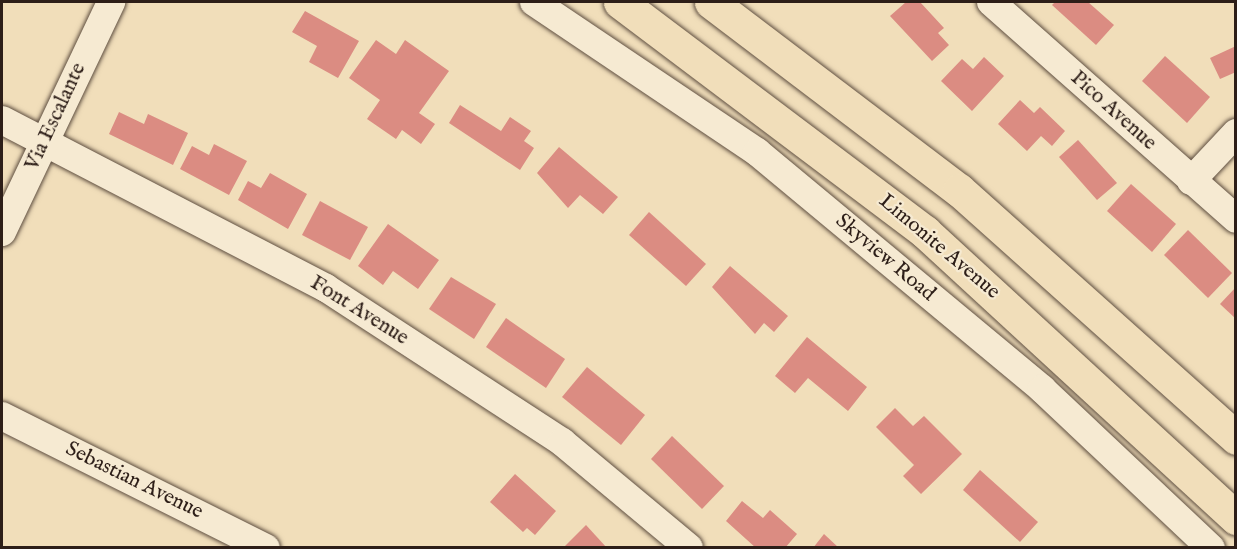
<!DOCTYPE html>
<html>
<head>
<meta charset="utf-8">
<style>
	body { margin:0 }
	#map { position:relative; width:1237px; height:549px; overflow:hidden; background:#f1deba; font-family:"IM FELL English",serif }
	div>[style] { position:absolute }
	.building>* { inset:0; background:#db8c82 }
	.roads { filter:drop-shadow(0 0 2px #5e4e40) drop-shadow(0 0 2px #5e4e40) }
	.minor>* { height:28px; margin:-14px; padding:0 14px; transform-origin:14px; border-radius:14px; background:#f6ead2 }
	.major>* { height:33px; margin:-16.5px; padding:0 16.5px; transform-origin:16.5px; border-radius:16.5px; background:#f1deba }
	span { translate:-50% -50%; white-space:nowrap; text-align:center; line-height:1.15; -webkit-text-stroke:4.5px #f6ead2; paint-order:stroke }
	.street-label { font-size:21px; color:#2d1e18 }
	.frame { position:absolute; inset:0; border:3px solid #2d1e18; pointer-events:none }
</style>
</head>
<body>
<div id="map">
	<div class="building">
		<div style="clip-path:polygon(906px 2px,920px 2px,944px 28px,938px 33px,949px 45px,932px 61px,890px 16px)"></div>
		<div style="clip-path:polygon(1055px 2px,1088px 2px,1114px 25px,1096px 45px,1052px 5px)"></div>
		<div style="clip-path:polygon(305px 11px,359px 41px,338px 78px,309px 62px,317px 46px,292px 32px)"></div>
		<div style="clip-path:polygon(376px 40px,396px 54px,405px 40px,449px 71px,419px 113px,435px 124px,421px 144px,402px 130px,396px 139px,367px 119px,380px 100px,349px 78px)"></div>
		<div style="clip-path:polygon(1236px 46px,1236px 72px,1220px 79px,1210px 58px)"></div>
		<div style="clip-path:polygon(1165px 56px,1210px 97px,1187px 123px,1142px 81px)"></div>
		<div style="clip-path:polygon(984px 57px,1004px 76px,972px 111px,941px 81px,962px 59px,973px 69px)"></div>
		<div style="clip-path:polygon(1020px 100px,1034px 113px,1040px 107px,1065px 131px,1052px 146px,1041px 136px,1027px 151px,998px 124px)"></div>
		<div style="clip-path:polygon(460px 105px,501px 131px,510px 117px,531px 131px,524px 141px,534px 148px,520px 170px,449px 123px)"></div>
		<div style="clip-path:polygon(119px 112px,144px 124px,148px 114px,188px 133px,173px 165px,109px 134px)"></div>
		<div style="clip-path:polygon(1078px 140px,1117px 183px,1097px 200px,1059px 157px)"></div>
		<div style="clip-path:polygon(214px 144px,247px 161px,229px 195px,180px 169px,192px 146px,209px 155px)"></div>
		<div style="clip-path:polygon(559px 147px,618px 197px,603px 214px,580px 195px,568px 208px,537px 173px)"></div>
		<div style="clip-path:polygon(270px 173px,307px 194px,288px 229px,238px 200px,248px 181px,261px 188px)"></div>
		<div style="clip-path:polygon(1131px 184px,1176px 224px,1152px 252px,1107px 211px)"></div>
		<div style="clip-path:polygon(320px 201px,368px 227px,350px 260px,302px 235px)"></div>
		<div style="clip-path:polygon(649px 212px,706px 264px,686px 286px,629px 235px)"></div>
		<div style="clip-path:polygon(388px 224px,439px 260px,418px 289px,393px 271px,383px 285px,358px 266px)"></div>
		<div style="clip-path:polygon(1188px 230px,1232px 273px,1208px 298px,1164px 255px)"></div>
		<div style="clip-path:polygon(730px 266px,788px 316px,774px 332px,764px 323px,755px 334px,712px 287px)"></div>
		<div style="clip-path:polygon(451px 277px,496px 304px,474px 339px,429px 309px)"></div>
		<div style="clip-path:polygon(1236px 287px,1236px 319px,1220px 304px)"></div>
		<div style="clip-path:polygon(506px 318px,565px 359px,546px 388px,486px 347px)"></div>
		<div style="clip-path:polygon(807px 337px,867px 387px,848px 411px,808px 378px,795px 393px,775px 376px)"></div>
		<div style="clip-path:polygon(587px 367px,645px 415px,621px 445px,562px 397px)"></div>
		<div style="clip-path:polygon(895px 408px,913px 426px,924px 416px,962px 454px,921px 494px,903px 476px,914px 465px,876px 427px)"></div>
		<div style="clip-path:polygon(672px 436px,724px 486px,702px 509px,651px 459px)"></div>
		<div style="clip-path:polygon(980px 470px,1038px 522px,1020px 542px,963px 490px)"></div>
		<div style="clip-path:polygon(515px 474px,556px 511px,535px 535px,527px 528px,523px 532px,490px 502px)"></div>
		<div style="clip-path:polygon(742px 501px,763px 518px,770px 510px,797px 534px,785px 548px,756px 548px,726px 521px)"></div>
		<div style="clip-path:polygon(586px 525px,607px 548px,563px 548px)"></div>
		<div style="clip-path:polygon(824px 534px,839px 548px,813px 548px)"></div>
	</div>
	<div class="roads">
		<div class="minor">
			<div style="left:534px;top:2px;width:269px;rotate:33.9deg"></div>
			<div style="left:757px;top:152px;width:371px;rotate:39.7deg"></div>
			<div style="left:1042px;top:389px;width:232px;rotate:43.3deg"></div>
			<div style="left:991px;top:2px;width:327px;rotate:41.5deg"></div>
			<div style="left:2px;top:120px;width:365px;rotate:27.4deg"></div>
			<div style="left:326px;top:288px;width:282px;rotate:33.1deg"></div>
			<div style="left:562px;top:442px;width:165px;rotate:39.8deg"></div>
			<div style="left:1191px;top:181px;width:66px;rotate:-46.8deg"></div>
			<div style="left:2px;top:232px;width:255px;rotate:-64.6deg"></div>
			<div style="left:2px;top:416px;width:295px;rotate:26.6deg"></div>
		</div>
		<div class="major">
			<div style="left:620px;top:2px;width:382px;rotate:37deg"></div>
			<div style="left:925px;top:232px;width:423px;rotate:42.6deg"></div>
			<div style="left:711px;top:2px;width:311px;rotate:37.2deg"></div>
			<div style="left:959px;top:190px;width:372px;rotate:41.8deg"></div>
		</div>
	</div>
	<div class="street-label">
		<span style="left:1113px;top:111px;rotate:42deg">Pico Avenue</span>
		<span style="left:56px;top:117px;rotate:-65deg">Via Escalante</span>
		<span style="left:939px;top:247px;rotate:40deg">Limonite Avenue</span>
		<span style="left:885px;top:258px;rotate:40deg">Skyview Road</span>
		<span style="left:359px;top:311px;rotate:32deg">Font Avenue</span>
		<span style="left:134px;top:481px;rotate:26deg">Sebastian Avenue</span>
	</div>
	<div class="frame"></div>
</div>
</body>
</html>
